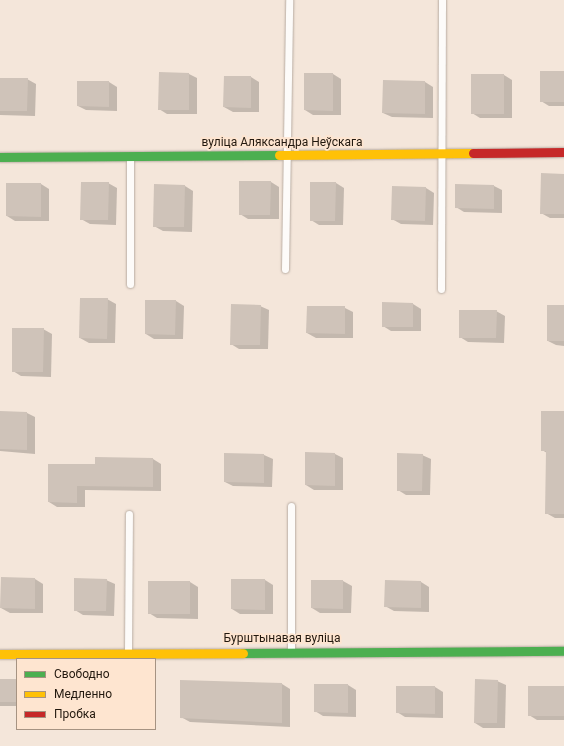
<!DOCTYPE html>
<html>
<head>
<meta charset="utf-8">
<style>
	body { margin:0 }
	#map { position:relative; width:564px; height:746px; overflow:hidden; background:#f4e6da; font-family:Roboto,sans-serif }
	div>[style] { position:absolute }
	.shadow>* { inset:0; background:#0003 }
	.building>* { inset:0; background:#cfc3b9 }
	.roads { filter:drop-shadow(0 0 1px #b8aca2) drop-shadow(0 0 1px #b8aca2) }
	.lane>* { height:7px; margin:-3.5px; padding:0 3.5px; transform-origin:3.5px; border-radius:3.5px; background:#fdfbf9 }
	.fast>* { height:9px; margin:-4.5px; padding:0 4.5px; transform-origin:4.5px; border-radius:4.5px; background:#4caf50 }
	.slow>* { height:9px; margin:-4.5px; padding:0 4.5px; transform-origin:4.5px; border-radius:4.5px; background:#ffc107 }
	.jam>* { height:9px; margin:-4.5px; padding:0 4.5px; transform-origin:4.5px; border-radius:4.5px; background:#c62828 }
	span { translate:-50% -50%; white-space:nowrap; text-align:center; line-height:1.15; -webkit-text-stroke:3.5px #fee5d0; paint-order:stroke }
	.street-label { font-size:12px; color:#22180e }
	.legend { position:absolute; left:16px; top:658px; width:140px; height:72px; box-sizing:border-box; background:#fee5d0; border:1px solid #a69382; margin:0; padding:5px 7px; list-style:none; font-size:12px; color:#22180e }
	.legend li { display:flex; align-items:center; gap:8px; height:20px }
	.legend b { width:20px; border:1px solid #a69382 }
</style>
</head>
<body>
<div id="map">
	<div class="shadow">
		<div style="clip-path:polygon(564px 72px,564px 106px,549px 106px,541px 101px)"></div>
		<div style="clip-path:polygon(189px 74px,197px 78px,197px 114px,167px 114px,159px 109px)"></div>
		<div style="clip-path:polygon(333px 74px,341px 79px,341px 115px,313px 115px,305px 110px)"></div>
		<div style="clip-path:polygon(504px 75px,512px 80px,512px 118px,480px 118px,472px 113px)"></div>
		<div style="clip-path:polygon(251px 77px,259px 82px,259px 112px,233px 112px,224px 107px)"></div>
		<div style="clip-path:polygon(0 79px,27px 79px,36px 84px,35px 116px,0 115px)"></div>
		<div style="clip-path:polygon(78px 82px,109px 82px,117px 87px,117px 111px,86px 110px,78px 106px)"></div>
		<div style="clip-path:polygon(425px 82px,433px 87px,433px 118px,392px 117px,383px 113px)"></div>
		<div style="clip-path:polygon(564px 175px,564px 218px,550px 218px,541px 213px)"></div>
		<div style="clip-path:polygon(271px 182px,279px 187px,279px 219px,248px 219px,240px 214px)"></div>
		<div style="clip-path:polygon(108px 183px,117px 188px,116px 225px,90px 224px,81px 219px)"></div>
		<div style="clip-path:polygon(336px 183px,344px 188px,343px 225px,319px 225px,311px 220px)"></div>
		<div style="clip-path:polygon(41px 184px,49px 189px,49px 221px,15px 221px,7px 216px)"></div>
		<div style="clip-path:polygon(185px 186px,193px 191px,192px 232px,163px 231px,154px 226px)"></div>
		<div style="clip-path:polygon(494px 186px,502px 190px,502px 213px,464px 212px,456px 207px)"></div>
		<div style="clip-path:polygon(426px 188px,434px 193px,433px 225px,401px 224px,392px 219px)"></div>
		<div style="clip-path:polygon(107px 299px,116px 304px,115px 343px,89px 343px,80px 338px)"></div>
		<div style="clip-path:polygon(176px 301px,184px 306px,183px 339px,154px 339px,146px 334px)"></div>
		<div style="clip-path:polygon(413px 304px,421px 309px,421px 331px,391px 331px,383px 326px)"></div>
		<div style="clip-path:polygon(260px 306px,269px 310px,268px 349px,239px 349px,231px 344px)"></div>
		<div style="clip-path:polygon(564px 306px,564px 346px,556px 345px,548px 341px)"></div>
		<div style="clip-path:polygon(345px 308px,353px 312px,353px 338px,316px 338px,307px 333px)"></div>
		<div style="clip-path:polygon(496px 311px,505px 316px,504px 343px,468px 342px,460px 337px)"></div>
		<div style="clip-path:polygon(43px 329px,52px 334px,51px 377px,21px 376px,13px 371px)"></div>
		<div style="clip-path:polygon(0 412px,27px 413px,35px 417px,35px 454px,0 451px)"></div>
		<div style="clip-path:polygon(564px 412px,564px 518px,555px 518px,546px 513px,547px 453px,542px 450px)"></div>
		<div style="clip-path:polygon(225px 454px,264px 455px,273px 459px,272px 487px,233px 486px,225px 482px)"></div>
		<div style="clip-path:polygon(335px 454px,343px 458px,343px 490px,314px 490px,306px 485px)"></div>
		<div style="clip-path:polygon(422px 455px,431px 459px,430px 495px,406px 495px,398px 490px)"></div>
		<div style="clip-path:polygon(153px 459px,161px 464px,161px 491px,85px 490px,85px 507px,57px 507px,49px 502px,96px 465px)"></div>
		<div style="clip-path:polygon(35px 579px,43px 584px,43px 613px,10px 613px,1px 608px)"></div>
		<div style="clip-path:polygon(106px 580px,115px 584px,114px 616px,83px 615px,75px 610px)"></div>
		<div style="clip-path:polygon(232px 580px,265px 580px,273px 585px,273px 614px,240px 614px,232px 609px)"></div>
		<div style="clip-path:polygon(312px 581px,343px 581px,352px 586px,351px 613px,320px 613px,312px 608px)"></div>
		<div style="clip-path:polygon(149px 582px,190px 582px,198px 587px,198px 619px,157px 618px,149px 613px)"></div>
		<div style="clip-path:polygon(421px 582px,429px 587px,429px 612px,394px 611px,385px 606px)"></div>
		<div style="clip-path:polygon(0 680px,17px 681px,17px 706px,0 706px)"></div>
		<div style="clip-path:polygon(497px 681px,506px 685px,505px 728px,483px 728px,475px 723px)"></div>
		<div style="clip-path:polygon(282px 684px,290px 689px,290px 727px,190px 722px,181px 717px)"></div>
		<div style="clip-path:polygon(315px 685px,348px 685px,356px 690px,356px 717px,323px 716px,315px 711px)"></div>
		<div style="clip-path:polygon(435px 687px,443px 692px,443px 718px,405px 717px,397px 712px)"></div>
		<div style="clip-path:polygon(564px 687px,564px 720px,537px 720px,529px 715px)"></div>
	</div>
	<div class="building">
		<div style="clip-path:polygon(540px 71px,564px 71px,564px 102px,540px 102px)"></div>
		<div style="clip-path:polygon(159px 72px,189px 73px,189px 110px,158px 110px)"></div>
		<div style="clip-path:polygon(304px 73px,333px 73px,333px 111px,304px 110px)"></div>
		<div style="clip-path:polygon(471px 74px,504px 74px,504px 114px,471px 114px)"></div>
		<div style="clip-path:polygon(224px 76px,251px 76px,251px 108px,223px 107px)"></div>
		<div style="clip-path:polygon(0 78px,28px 78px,27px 111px,0 111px)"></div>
		<div style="clip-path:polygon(383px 80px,425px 81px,425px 114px,382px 113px)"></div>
		<div style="clip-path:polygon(77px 81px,109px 81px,109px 107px,77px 106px)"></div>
		<div style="clip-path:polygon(541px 173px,564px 174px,564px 214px,540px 214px)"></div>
		<div style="clip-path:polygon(239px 181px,271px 181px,270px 215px,239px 215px)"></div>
		<div style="clip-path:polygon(81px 182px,109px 182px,108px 220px,80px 220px)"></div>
		<div style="clip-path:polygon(310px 182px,336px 182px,335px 221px,310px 221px)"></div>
		<div style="clip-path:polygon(6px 183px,41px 183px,41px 217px,6px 216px)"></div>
		<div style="clip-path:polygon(154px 184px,185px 185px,184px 227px,153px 227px)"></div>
		<div style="clip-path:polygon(455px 184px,494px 185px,494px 209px,455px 208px)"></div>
		<div style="clip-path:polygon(392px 186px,426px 187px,425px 221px,391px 220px)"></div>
		<div style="clip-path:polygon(80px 298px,108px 298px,107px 339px,79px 338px)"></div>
		<div style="clip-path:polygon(145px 300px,176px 300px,175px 335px,145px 334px)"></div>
		<div style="clip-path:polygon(382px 302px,413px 303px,413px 327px,382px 327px)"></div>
		<div style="clip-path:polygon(231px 304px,261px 305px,260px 345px,230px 345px)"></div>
		<div style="clip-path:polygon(547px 305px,564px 305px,564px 341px,547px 341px)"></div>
		<div style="clip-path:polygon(307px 306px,345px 306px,345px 334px,306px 333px)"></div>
		<div style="clip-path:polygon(459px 310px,497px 310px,496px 338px,459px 338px)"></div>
		<div style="clip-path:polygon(12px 328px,44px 328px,43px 372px,12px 372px)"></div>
		<div style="clip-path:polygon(0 411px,27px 412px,27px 450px,0 449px)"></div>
		<div style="clip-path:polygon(541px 411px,564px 411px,564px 514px,545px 514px,546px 451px,541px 451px)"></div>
		<div style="clip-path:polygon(305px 452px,335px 453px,335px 486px,305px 485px)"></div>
		<div style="clip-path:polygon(224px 453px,264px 454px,264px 483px,224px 482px)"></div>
		<div style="clip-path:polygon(397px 453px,423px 454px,422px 491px,397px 491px)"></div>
		<div style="clip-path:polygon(95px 457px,153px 458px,153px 487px,77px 486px,77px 503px,48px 502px,48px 464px,95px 464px)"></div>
		<div style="clip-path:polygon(1px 577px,35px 578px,35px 609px,0 608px)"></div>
		<div style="clip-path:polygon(74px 578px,107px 579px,106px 611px,74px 611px)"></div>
		<div style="clip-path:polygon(231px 579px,265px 579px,265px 610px,231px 609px)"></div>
		<div style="clip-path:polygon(311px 580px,343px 580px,343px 609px,311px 608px)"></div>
		<div style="clip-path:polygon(385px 580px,421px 581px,421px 608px,384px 607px)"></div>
		<div style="clip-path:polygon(148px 581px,190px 581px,190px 614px,148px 614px)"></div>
		<div style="clip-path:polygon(0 679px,16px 679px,16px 702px,0 702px)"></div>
		<div style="clip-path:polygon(475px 679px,498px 680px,497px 723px,474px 723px)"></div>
		<div style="clip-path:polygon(180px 680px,282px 683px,282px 723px,180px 718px)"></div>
		<div style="clip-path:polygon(314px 684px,348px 684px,348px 713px,314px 712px)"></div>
		<div style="clip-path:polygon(396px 686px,435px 686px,435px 714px,396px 713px)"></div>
		<div style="clip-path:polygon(528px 686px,564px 686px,564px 716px,528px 716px)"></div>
	</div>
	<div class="roads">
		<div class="lane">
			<div style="left:130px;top:158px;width:126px;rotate:90deg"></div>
			<div style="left:285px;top:269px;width:269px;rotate:-89.1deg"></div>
			<div style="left:441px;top:289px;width:289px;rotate:-89.8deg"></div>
			<div style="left:291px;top:650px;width:144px;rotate:-90deg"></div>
			<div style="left:128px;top:652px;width:138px;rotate:-89.6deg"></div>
		</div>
		<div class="fast">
			<div style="left:0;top:157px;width:279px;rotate:-0.4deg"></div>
			<div style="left:243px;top:653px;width:321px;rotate:-0.4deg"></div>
		</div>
		<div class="slow">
			<div style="left:279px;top:155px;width:194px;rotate:-0.6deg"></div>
			<div style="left:0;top:654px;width:243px;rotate:-0.2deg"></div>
		</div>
		<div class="jam">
			<div style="left:473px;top:153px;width:91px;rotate:-0.6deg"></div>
		</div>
	</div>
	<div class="street-label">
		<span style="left:282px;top:143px">вуліца Аляксандра Неўскага</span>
		<span style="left:282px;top:639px">Бурштынавая вуліца</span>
	</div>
	<ul class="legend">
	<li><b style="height:5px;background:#4caf50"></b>Свободно</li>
	<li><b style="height:5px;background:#ffc107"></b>Медленно</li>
	<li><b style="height:5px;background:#c62828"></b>Пробка</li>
	</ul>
</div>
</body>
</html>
